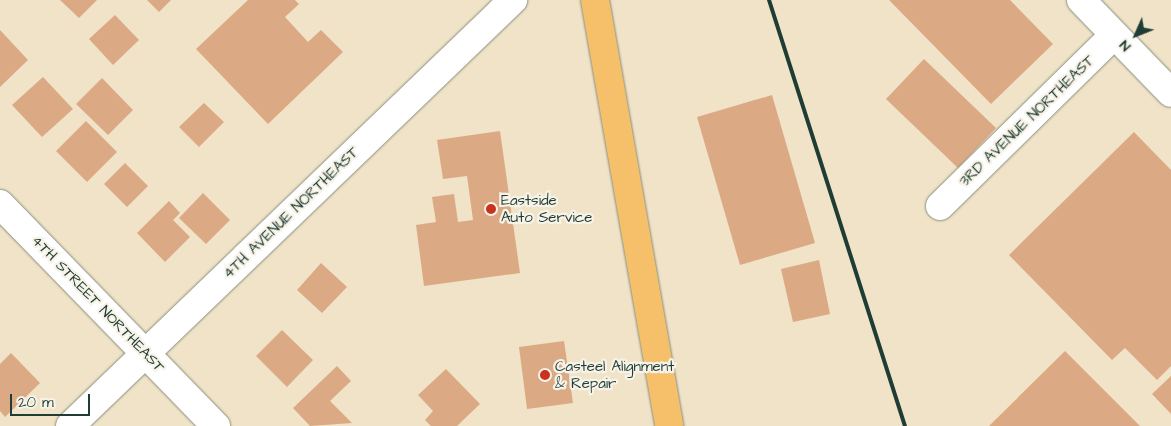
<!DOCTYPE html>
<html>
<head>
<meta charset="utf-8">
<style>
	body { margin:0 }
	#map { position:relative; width:1171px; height:426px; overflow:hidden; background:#f0e3c8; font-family:"Architects Daughter",sans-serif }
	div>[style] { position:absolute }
	.building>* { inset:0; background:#dca985 }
	.roads { filter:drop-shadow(0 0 1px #88907e) drop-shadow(0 0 1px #88907e) }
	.minor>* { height:28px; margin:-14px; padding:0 14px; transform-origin:14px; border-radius:14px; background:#fff }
	.major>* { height:28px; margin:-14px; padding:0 14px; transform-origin:14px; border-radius:14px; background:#f6c06b }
	.rail>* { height:4px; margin:-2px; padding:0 2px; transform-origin:2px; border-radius:2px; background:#1f3d34 }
	.dots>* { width:14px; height:14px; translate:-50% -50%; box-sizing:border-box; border:2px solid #f7f3e8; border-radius:50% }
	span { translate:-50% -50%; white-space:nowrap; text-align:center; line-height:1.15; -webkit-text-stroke:4.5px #f7f3e8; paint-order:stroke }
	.street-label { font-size:15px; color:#1f3d34 }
	.poi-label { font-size:15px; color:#1f3d34 }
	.left { translate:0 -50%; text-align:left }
	.north { position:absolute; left:1111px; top:10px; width:50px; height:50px; -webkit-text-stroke:4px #f7f3e8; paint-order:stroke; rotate:226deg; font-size:14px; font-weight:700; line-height:20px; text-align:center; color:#1f3d34 }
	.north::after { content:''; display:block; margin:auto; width:18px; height:22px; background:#1f3d34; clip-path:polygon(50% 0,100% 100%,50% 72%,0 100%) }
	.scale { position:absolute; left:10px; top:394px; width:80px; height:22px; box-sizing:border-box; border:2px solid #1f3d34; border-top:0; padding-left:6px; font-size:15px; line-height:18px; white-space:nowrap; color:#1f3d34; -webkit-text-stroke:4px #f7f3e8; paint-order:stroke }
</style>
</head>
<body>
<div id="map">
	<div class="building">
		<div style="clip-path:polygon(60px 0,97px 0,79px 18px)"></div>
		<div style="clip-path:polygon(147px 0,171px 0,159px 12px)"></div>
		<div style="clip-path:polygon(248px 0,295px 0,299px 4px,285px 17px,308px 42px,321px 30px,343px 52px,268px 124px,196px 49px)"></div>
		<div style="clip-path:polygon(889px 0,1010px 0,1053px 44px,991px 104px)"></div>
		<div style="clip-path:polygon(115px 15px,139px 40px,113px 65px,89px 39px)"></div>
		<div style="clip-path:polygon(0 30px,28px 60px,0 87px)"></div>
		<div style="clip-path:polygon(924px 59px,996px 128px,958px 168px,886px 99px)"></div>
		<div style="clip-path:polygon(43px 77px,73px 109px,42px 137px,12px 105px)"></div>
		<div style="clip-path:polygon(102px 78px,133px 110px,108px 135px,76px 104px)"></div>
		<div style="clip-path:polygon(772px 95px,815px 243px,740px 265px,697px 117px)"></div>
		<div style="clip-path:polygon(204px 103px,224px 122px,199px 147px,179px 127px)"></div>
		<div style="clip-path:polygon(86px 121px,117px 152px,87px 182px,56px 151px)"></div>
		<div style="clip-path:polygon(500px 131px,520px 273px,424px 286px,416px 225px,436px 222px,432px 197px,454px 194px,458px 222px,473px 220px,467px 176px,443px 179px,437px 140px)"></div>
		<div style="clip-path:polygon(1134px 132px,1171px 170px,1171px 366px,1157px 380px,1125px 348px,1112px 360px,1009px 255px)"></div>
		<div style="clip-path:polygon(125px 163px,148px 186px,127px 207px,104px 184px)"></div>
		<div style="clip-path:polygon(203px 193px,230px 220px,206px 244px,179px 218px)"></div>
		<div style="clip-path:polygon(169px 201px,180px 213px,173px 220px,190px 237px,165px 262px,137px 233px)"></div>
		<div style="clip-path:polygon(819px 260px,830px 314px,793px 322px,781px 269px)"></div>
		<div style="clip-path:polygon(321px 263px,347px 287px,322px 313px,297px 290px)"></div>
		<div style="clip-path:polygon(282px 330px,313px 360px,287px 387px,256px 356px)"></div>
		<div style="clip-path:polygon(564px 341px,573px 403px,527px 409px,519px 347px)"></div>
		<div style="clip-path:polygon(1065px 351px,1140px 426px,989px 426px)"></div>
		<div style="clip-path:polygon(11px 353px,40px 383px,5px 417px,0 411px,0 364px)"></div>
		<div style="clip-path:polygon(337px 366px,351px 381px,330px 401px,352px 423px,310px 426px,293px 408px)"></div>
		<div style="clip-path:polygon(446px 369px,480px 404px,457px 426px,431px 426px,425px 420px,433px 411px,418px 395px)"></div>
		<div style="clip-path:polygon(1171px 376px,1171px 414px,1152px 394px)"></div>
	</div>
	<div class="roads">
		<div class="minor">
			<div style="left:1081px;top:0;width:129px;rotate:45.9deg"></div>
			<div style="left:0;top:204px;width:310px;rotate:45.8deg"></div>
			<div style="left:940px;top:206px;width:244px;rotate:-44.5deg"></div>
			<div style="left:70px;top:426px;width:615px;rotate:-43.88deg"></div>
		</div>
		<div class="major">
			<div style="left:595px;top:0;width:432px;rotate:80.1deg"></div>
		</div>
	</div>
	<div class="rail">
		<div style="left:769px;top:0;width:447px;rotate:72.3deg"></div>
	</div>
	<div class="dots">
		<div style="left:491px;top:209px;background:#c8321e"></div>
		<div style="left:545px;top:375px;background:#c8321e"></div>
	</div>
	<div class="street-label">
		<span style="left:1027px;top:121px;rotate:-44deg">3RD AVENUE NORTHEAST</span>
		<span style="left:291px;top:213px;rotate:-44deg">4TH AVENUE NORTHEAST</span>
		<span style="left:98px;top:304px;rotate:46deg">4TH STREET NORTHEAST</span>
	</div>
	<div class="poi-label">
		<span class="left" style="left:501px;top:209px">Eastside<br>Auto Service</span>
		<span class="left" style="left:555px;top:375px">Casteel Alignment<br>&amp; Repair</span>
	</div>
	<div class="north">N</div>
	<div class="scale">20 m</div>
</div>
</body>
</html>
